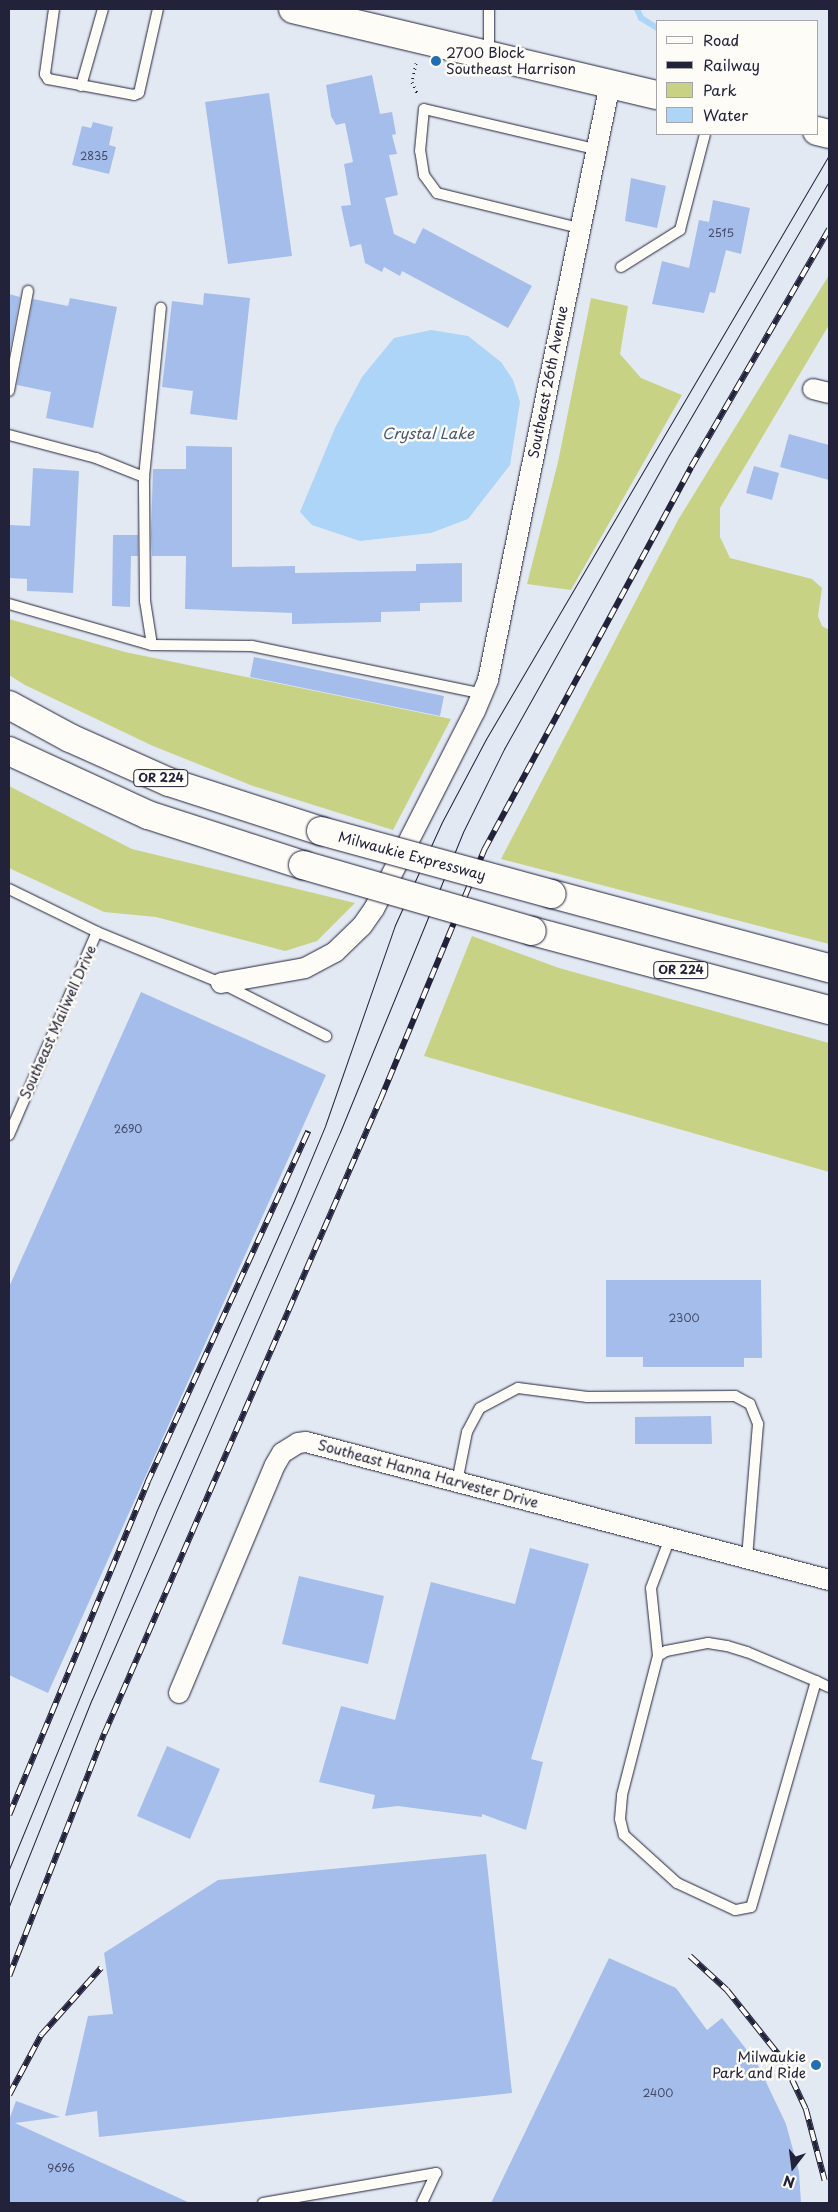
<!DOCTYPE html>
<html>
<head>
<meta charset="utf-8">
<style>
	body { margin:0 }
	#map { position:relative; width:838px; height:2212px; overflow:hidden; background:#e3e9f3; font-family:"Playpen Sans",sans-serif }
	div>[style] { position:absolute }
	.green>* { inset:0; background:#c7d285 }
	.water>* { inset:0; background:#acd5f7 }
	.stream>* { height:6px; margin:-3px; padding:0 3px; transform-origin:3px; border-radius:3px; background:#acd5f7 }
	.building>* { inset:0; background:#a5bdeb }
	.path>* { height:3px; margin-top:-1.5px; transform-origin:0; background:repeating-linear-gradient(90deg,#22223b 0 1px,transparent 0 5px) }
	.roads { filter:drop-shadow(0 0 1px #22223b) drop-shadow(0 0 1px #22223b) }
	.lane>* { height:10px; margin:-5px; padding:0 5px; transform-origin:5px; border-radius:5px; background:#fdfcf7 }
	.street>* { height:20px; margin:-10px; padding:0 10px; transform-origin:10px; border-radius:10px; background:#fdfcf7 }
	.secondary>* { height:28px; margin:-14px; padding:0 14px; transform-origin:14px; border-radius:14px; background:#fdfcf7 }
	.highway>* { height:28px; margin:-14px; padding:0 14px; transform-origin:14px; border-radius:14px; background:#fdfcf7 }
	.tram>* { height:1px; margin:-0.5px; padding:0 0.5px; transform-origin:0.5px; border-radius:0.5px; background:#22223b }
	.rail>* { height:5.5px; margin-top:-2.75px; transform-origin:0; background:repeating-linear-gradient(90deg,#fdfcf7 0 11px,#22223b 0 22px); box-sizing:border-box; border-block:1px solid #22223b }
	.bridges { filter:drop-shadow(0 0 1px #22223b) drop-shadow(0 0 1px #22223b) }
	.highway-bridge>* { height:28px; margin:-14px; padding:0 14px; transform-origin:14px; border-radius:14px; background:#fdfcf7 }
	.dots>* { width:14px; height:14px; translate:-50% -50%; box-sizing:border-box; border:2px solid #fdfcf7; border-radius:50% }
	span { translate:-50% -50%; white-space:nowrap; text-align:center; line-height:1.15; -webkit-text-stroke:5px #fdfcf7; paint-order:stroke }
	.number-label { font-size:11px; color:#434967 }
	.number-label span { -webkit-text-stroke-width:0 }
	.shield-label span { padding:1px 4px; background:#fdfcf7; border:1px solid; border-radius:4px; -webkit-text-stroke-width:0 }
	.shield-label { font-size:12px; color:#22223b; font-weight:700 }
	.poi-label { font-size:14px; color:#22223b }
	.left { translate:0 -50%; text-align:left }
	.right { translate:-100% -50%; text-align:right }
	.street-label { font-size:14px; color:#22223b }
	.water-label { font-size:15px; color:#4b5873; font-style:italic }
	.frame { position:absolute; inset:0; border:10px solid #22223b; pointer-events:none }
	.legend { position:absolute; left:656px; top:20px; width:162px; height:115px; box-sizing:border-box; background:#fdfcf7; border:1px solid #a5a5ac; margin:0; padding:6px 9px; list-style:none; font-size:15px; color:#22223b }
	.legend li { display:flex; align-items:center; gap:10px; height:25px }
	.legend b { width:25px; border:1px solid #a5a5ac }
	.north { position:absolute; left:768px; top:2142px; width:50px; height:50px; -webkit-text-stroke:4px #fdfcf7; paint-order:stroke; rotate:195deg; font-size:14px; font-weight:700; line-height:20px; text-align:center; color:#22223b }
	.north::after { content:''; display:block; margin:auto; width:18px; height:22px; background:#22223b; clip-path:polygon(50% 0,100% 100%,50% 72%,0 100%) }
</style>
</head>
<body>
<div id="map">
	<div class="green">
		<div style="clip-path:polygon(829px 275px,829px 325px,720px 508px,720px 537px,730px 558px,812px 579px,822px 588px,818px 616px,822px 626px,829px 630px,829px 944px,501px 859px,678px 520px)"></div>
		<div style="clip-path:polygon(591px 298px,628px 306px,620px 354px,641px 378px,682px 395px,571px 590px,527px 584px,558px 462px)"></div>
		<div style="clip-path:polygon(9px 619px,125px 652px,451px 719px,393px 830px,253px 786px,153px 746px,25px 685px,9px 675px)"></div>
		<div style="clip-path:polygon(9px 786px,132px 849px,355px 903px,317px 941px,285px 951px,156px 917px,104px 912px,9px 868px)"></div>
		<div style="clip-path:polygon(472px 936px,559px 968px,829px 1043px,829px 1172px,424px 1056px)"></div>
	</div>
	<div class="water">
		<div style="clip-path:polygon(431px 330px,468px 336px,501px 362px,513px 380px,520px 402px,510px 465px,468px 519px,431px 533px,360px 541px,312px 525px,300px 512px,335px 428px,362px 377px,394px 338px)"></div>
	</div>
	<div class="stream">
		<div style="left:637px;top:9px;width:10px;rotate:66deg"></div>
		<div style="left:641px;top:18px;width:19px;rotate:32deg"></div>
	</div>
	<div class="building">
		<div style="clip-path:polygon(372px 75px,380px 114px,392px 112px,396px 134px,392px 135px,397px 154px,389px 155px,398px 195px,385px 198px,394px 234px,415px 244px,423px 228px,532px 286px,508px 328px,402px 271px,400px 276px,384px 267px,382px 272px,365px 263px,361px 244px,350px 247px,341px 206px,351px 205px,344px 164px,353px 162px,345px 123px,336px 125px,331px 116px,326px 85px)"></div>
		<div style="clip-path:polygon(269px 93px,292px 256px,228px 264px,205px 102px)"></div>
		<div style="clip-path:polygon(93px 122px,113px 127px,109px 145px,116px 147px,109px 174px,72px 165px,82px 126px,91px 128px)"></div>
		<div style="clip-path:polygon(631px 178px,666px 186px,657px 228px,625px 221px)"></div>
		<div style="clip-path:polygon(713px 200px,750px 208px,741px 254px,726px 250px,715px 293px,710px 292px,704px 313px,652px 304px,662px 261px,689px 268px,699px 220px,709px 222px)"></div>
		<div style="clip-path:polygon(204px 293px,250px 298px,237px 420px,190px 414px,193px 391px,162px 387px,172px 301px,203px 305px)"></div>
		<div style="clip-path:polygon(9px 294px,20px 297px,9px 355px)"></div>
		<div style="clip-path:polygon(70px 298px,117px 307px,93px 428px,46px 418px,51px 392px,17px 385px,33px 299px,68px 306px)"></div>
		<div style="clip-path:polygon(789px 434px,829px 445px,829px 480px,780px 467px)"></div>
		<div style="clip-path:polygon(186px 446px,232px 447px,232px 567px,295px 566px,295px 573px,416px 571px,416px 564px,462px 563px,462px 602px,420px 603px,420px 611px,381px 612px,381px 622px,292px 624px,292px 613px,185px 609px,186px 556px,152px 556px,151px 535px,153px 469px,186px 469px)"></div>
		<div style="clip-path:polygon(754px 466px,779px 473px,772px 500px,746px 493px)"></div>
		<div style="clip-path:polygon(33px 468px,79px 471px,73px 593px,27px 591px,27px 579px,9px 578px,9px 525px,30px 526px)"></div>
		<div style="clip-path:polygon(113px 535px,138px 535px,138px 556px,131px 556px,130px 607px,112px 606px)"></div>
		<div style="clip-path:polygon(254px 657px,444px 696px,440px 716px,250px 677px)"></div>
		<div style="clip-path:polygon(141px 992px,326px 1075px,48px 1693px,9px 1675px,9px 1287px)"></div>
		<div style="clip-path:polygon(606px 1280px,761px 1280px,762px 1358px,744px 1358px,744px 1367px,643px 1367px,643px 1357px,606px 1357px)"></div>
		<div style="clip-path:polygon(711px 1416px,712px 1444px,635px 1444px,635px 1417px)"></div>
		<div style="clip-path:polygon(530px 1548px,589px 1564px,531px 1759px,543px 1762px,526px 1830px,482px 1814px,482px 1817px,398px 1806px,372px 1809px,375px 1795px,319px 1782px,341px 1706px,395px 1720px,431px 1582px,515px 1604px)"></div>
		<div style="clip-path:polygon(299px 1576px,384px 1596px,368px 1664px,282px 1644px)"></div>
		<div style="clip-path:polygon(167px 1746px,220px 1769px,190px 1839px,137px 1816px)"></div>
		<div style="clip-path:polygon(486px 1854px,512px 2093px,99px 2137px,97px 2111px,65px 2116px,88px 2016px,113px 2014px,104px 1953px,218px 1880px)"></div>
		<div style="clip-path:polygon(609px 1958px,676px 1988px,707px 2030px,722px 2018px,757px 2063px,786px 2124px,799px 2172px,801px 2203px,491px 2203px)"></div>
		<div style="clip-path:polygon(16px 2101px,60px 2117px,15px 2123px,190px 2203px,9px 2203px,9px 2120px)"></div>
	</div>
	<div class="path">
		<div style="left:416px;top:63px;width:19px;rotate:102deg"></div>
		<div style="left:412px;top:82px;width:14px;rotate:65deg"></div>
	</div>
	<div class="roads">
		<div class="lane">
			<div style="left:54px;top:9px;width:66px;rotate:97.9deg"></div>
			<div style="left:45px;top:74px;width:6px;rotate:59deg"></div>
			<div style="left:48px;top:79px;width:87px;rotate:10.5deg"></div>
			<div style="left:134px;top:95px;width:5px;rotate:-22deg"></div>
			<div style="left:139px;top:93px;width:86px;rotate:-77.3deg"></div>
			<div style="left:489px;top:9px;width:45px;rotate:90deg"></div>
			<div style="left:81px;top:86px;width:80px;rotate:-74.1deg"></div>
			<div style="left:579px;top:228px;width:146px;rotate:-166.2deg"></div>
			<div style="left:437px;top:193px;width:22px;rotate:-126deg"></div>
			<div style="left:424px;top:175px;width:24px;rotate:-99deg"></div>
			<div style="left:420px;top:151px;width:42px;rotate:-84.6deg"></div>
			<div style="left:424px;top:109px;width:176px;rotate:13.2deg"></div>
			<div style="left:621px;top:267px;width:70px;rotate:-32.1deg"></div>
			<div style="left:680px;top:230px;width:99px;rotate:-75.4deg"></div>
			<div style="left:9px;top:391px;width:102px;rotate:-79.2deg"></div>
			<div style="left:9px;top:435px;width:90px;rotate:14.8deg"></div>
			<div style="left:96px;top:458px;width:52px;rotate:21.6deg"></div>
			<div style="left:9px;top:604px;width:149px;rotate:16deg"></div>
			<div style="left:152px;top:645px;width:100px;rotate:0.6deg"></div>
			<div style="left:252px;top:646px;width:236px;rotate:11.7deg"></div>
			<div style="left:152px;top:645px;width:45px;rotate:-99deg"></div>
			<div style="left:145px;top:601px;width:124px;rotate:-90.5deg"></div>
			<div style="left:144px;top:477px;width:170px;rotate:-84.3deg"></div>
			<div style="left:9px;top:889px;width:98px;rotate:26deg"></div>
			<div style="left:9px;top:1135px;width:221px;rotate:-66.6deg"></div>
			<div style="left:97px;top:932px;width:134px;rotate:22.4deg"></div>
			<div style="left:221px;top:983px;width:118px;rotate:26.8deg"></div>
			<div style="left:457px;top:1482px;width:51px;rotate:-78.7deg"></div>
			<div style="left:467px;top:1432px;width:27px;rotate:-62deg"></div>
			<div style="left:480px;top:1408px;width:43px;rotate:-27.8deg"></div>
			<div style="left:518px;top:1388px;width:70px;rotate:7.4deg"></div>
			<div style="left:587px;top:1397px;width:148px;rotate:-0.4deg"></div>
			<div style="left:735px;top:1396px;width:17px;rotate:28deg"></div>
			<div style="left:750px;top:1404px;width:22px;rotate:68deg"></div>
			<div style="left:758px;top:1424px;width:134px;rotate:94.7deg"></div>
			<div style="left:658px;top:1656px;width:68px;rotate:-95.9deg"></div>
			<div style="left:651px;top:1588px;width:53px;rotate:-69.2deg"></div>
			<div style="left:816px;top:1681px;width:235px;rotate:106deg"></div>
			<div style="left:751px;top:1907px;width:16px;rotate:169deg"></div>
			<div style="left:735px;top:1910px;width:64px;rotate:-155deg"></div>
			<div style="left:677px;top:1883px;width:72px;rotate:-137.8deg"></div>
			<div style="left:624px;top:1835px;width:16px;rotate:-104deg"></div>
			<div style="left:620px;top:1819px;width:24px;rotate:-85deg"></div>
			<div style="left:622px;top:1795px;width:144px;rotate:-75.5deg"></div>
			<div style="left:658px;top:1656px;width:9px;rotate:-32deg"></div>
			<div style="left:666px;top:1651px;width:43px;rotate:-10.8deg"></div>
			<div style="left:708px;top:1643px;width:19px;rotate:9deg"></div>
			<div style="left:727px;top:1646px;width:21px;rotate:17deg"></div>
			<div style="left:747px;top:1652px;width:75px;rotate:22.8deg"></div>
			<div style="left:816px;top:1681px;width:14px;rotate:25deg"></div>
			<div style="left:263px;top:2203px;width:176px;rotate:-9.8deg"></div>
			<div style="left:436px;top:2173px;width:33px;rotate:115deg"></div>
		</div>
		<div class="street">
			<div style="left:813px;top:389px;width:16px;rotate:14deg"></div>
			<div style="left:221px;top:983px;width:85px;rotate:-10.1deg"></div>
			<div style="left:305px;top:968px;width:34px;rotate:-28deg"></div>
			<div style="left:335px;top:952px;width:37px;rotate:-44deg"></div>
			<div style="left:362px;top:926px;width:21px;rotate:-55deg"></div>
			<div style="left:374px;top:909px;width:222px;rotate:-63deg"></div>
			<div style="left:475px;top:711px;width:34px;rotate:-67deg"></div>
			<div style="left:488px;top:680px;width:608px;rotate:-78.43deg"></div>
			<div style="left:179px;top:1693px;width:247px;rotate:-67.2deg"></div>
			<div style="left:275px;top:1465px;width:14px;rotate:-60deg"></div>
			<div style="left:282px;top:1453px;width:19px;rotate:-32deg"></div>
			<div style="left:298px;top:1443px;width:8px;rotate:-7deg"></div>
			<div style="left:306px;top:1442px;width:541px;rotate:14.78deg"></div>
		</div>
		<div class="secondary">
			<div style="left:293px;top:9px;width:374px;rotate:13.3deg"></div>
			<div style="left:817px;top:131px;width:12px;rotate:14deg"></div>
		</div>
		<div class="highway">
			<div style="left:9px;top:705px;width:69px;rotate:28.4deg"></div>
			<div style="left:70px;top:738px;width:108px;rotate:24deg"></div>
			<div style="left:169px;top:782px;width:160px;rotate:17.9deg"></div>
			<div style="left:9px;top:751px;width:153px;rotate:24.7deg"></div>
			<div style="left:148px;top:815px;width:163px;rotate:17.9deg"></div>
			<div style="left:552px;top:894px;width:287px;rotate:15deg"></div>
			<div style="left:532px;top:931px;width:307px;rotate:14.9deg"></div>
		</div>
	</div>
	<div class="tram">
		<div style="left:9px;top:1869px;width:386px;rotate:-67.6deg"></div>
		<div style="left:156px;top:1512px;width:338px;rotate:-66.1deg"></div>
		<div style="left:293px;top:1203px;width:83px;rotate:-67.4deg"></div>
		<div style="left:325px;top:1126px;width:213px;rotate:-70.8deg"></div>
		<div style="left:395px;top:925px;width:113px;rotate:-65.5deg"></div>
		<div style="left:442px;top:822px;width:94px;rotate:-62.1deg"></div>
		<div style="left:486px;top:739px;width:677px;rotate:-59.57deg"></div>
		<div style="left:9px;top:1906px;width:223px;rotate:-68.2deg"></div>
		<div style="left:92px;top:1699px;width:619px;rotate:-66.38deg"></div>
		<div style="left:340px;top:1132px;width:324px;rotate:-67.7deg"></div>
		<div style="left:463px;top:832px;width:93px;rotate:-63.7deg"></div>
		<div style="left:504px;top:749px;width:337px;rotate:-60.7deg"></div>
		<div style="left:669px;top:455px;width:317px;rotate:-59.7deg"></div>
	</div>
	<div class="rail">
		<div style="left:9px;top:1815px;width:360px;rotate:-67.4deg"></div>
		<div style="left:147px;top:1483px;width:387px;rotate:-65.4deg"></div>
		<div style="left:690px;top:1956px;width:50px;rotate:42.6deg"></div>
		<div style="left:727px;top:1990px;width:90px;rotate:51.3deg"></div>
		<div style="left:783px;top:2060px;width:54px;rotate:64.9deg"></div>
		<div style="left:806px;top:2109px;width:74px;rotate:75.2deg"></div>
		<div style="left:9px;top:1976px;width:260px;rotate:-68.6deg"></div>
		<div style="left:104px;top:1734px;width:691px;rotate:-66.48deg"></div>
		<div style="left:380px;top:1100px;width:271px;rotate:-67.4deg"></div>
		<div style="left:484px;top:850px;width:435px;rotate:-61.6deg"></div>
		<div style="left:691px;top:467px;width:275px;rotate:-59.9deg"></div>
		<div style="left:9px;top:2095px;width:68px;rotate:-61.9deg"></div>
		<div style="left:41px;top:2035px;width:90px;rotate:-48.2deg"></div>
	</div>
	<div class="bridges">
		<div class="highway-bridge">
			<div style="left:321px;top:831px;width:239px;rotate:15.3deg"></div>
			<div style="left:303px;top:865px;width:238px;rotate:16.1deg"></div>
		</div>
	</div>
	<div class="dots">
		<div style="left:436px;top:61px;background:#1f6fb2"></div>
		<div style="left:816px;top:2065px;background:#1f6fb2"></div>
	</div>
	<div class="number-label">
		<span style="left:94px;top:156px">2835</span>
		<span style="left:721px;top:233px">2515</span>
		<span style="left:128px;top:1129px">2690</span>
		<span style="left:684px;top:1318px">2300</span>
		<span style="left:658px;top:2093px">2400</span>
		<span style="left:61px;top:2168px">9696</span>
	</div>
	<div class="shield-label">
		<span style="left:161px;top:778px">OR 224</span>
		<span style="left:681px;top:970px">OR 224</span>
	</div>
	<div class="poi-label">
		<span class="left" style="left:446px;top:61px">2700 Block<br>Southeast Harrison</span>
		<span class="right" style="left:806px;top:2065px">Milwaukie<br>Park and Ride</span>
	</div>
	<div class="street-label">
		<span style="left:548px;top:382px;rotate:-79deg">Southeast 26th Avenue</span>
		<span style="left:412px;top:856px;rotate:15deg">Milwaukie Expressway</span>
		<span style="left:58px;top:1022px;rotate:-66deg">Southeast Mailwell Drive</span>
		<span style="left:428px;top:1474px;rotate:15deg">Southeast Hanna Harvester Drive</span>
	</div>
	<div class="water-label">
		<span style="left:428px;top:433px">Crystal Lake</span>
	</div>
	<div class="frame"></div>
	<ul class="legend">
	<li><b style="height:6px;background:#fdfcf7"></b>Road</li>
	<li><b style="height:6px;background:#22223b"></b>Railway</li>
	<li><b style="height:14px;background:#c7d285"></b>Park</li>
	<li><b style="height:14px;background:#acd5f7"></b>Water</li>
	</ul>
	<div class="north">N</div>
</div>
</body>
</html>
